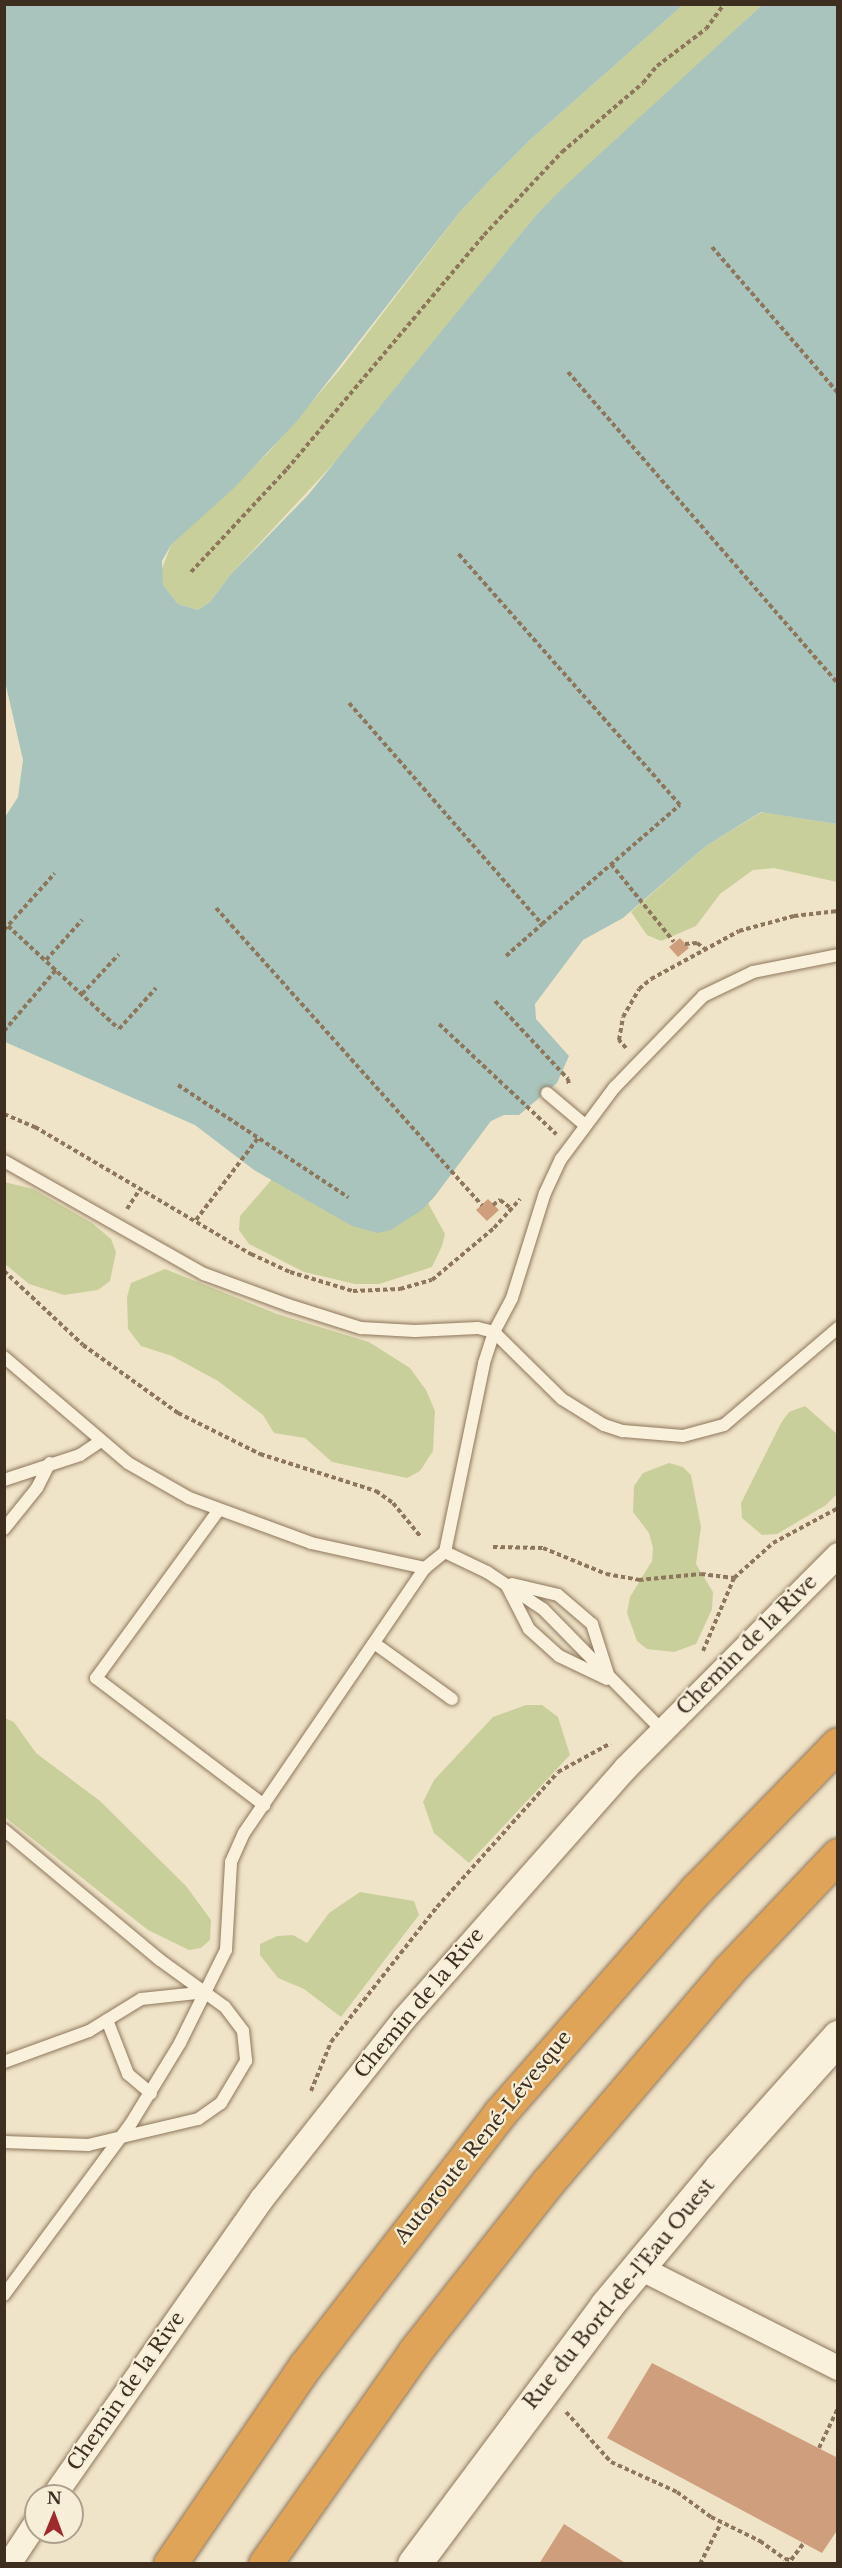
<!DOCTYPE html>
<html>
<head>
<meta charset="utf-8">
<style>
	body { margin:0 }
	#map { position:relative; width:842px; height:2568px; overflow:hidden; background:#f0e4c8; font-family:"Libre Baskerville",serif }
	div>[style] { position:absolute }
	.green>* { inset:0; background:#c9cf9b }
	.water>* { inset:0; background:#a9c4bc }
	.building>* { inset:0; background:#cf9f7d }
	.path>* { height:4px; margin-top:-2px; transform-origin:0; background:repeating-linear-gradient(90deg,#8d765c 0 4.5px,transparent 0 7.5px) }
	.roads { filter:drop-shadow(0 0 2px #8d765c) drop-shadow(0 0 2px #8d765c) }
	.lane>* { height:12px; margin:-6px; padding:0 6px; transform-origin:6px; border-radius:6px; background:#faf1dc }
	.street>* { height:24px; margin:-12px; padding:0 12px; transform-origin:12px; border-radius:12px; background:#faf1dc }
	.secondary>* { height:33px; margin:-16.5px; padding:0 16.5px; transform-origin:16.5px; border-radius:16.5px; background:#faf1dc }
	.highway>* { height:33px; margin:-16.5px; padding:0 16.5px; transform-origin:16.5px; border-radius:16.5px; background:#e0a458 }
	span { translate:-50% -50%; white-space:nowrap; text-align:center; line-height:1.15; -webkit-text-stroke:4.5px #f7eed8; paint-order:stroke }
	.street-label { font-size:20px; color:#3d2e20 }
	.frame { position:absolute; inset:0; border:6px solid #3d2e20; pointer-events:none }
	.north { position:absolute; left:24px; top:2484px; width:60px; height:60px; box-sizing:border-box; background:#f7eed8; border:2px solid #ada18e; border-radius:50%; rotate:1deg; font-size:16px; font-weight:700; line-height:24px; text-align:center; color:#3d2e20 }
	.north::after { content:''; display:block; margin:auto; width:21px; height:27px; background:#9e2a2b; clip-path:polygon(50% 0,100% 100%,50% 72%,0 100%) }
</style>
</head>
<body>
<div id="map">
	<div class="green">
		<div style="clip-path:polygon(683px 5px,762px 5px,537px 214px,348px 448px,231px 574px,210px 602px,198px 610px,178px 604px,163px 585px,160px 574px,171px 545px,268px 453px,341px 368px,459px 213px,491px 179px,530px 140px)"></div>
		<div style="clip-path:polygon(762px 812px,837px 824px,837px 882px,774px 868px,753px 870px,720px 894px,696px 926px,661px 941px,647px 935px,631px 912px,706px 846px)"></div>
		<div style="clip-path:polygon(273px 1178px,352px 1226px,391px 1230px,428px 1203px,445px 1234px,442px 1246px,432px 1267px,379px 1284px,355px 1284px,304px 1272px,249px 1244px,239px 1230px,240px 1216px)"></div>
		<div style="clip-path:polygon(4px 1182px,33px 1189px,92px 1223px,111px 1239px,116px 1252px,110px 1281px,98px 1290px,64px 1295px,29px 1284px,5px 1264px)"></div>
		<div style="clip-path:polygon(165px 1269px,277px 1314px,369px 1342px,410px 1368px,426px 1390px,435px 1411px,433px 1451px,420px 1471px,407px 1478px,332px 1462px,305px 1438px,274px 1433px,263px 1415px,218px 1381px,172px 1356px,141px 1346px,128px 1329px,127px 1297px,131px 1283px)"></div>
		<div style="clip-path:polygon(805px 1406px,837px 1434px,837px 1494px,826px 1505px,777px 1534px,762px 1535px,742px 1518px,741px 1503px,781px 1423px,789px 1412px)"></div>
		<div style="clip-path:polygon(669px 1463px,683px 1467px,691px 1475px,701px 1527px,696px 1564px,713px 1592px,712px 1609px,696px 1644px,674px 1652px,647px 1649px,637px 1641px,627px 1613px,630px 1597px,652px 1561px,653px 1548px,649px 1533px,633px 1512px,634px 1486px,643px 1473px)"></div>
		<div style="clip-path:polygon(526px 1705px,542px 1705px,558px 1717px,570px 1755px,469px 1863px,434px 1833px,423px 1802px,434px 1780px,493px 1717px)"></div>
		<div style="clip-path:polygon(5px 1718px,14px 1722px,36px 1753px,100px 1801px,186px 1886px,211px 1920px,210px 1940px,201px 1948px,189px 1950px,148px 1930px,5px 1817px)"></div>
		<div style="clip-path:polygon(360px 1892px,414px 1901px,419px 1915px,341px 2017px,304px 1989px,278px 1978px,260px 1955px,260px 1944px,277px 1936px,293px 1935px,307px 1943px,329px 1913px)"></div>
	</div>
	<div class="water">
		<div style="clip-path:polygon(4px 5px,683px 5px,530px 140px,491px 179px,459px 213px,297px 421px,235px 487px,171px 545px,162px 561px,163px 585px,178px 604px,198px 610px,210px 602px,231px 574px,308px 495px,537px 214px,567px 184px,762px 5px,837px 5px,837px 824px,761px 812px,706px 846px,623px 918px,583px 940px,535px 1004px,536px 1019px,569px 1056px,557px 1083px,519px 1115px,504px 1115px,491px 1121px,435px 1196px,422px 1210px,391px 1230px,378px 1233px,352px 1226px,254px 1170px,195px 1125px,5px 1042px,5px 817px,18px 797px,23px 760px,4px 677px)"></div>
	</div>
	<div class="building">
		<div style="clip-path:polygon(680px 938px,689px 948px,678px 957px,669px 947px)"></div>
		<div style="clip-path:polygon(488px 1199px,499px 1210px,487px 1221px,476px 1210px)"></div>
		<div style="clip-path:polygon(652px 2363px,838px 2458px,838px 2529px,822px 2553px,607px 2438px)"></div>
		<div style="clip-path:polygon(564px 2524px,627px 2564px,539px 2564px)"></div>
	</div>
	<div class="path">
		<div style="left:712px;top:247px;width:193px;rotate:49.2deg"></div>
		<div style="left:568px;top:372px;width:413px;rotate:49.1deg"></div>
		<div style="left:191px;top:572px;width:141px;rotate:-47deg"></div>
		<div style="left:287px;top:469px;width:306px;rotate:-49.9deg"></div>
		<div style="left:484px;top:235px;width:114px;rotate:-46.8deg"></div>
		<div style="left:562px;top:152px;width:106px;rotate:-40.4deg"></div>
		<div style="left:643px;top:83px;width:22px;rotate:-51deg"></div>
		<div style="left:657px;top:66px;width:61px;rotate:-37.1deg"></div>
		<div style="left:706px;top:29px;width:31px;rotate:-54deg"></div>
		<div style="left:349px;top:703px;width:293px;rotate:48.9deg"></div>
		<div style="left:542px;top:924px;width:182px;rotate:-40.8deg"></div>
		<div style="left:680px;top:805px;width:337px;rotate:-131.4deg"></div>
		<div style="left:611px;top:864px;width:100px;rotate:51.1deg"></div>
		<div style="left:216px;top:908px;width:399px;rotate:48.2deg"></div>
		<div style="left:8px;top:926px;width:151px;rotate:42.9deg"></div>
		<div style="left:119px;top:1029px;width:55px;rotate:-47.9deg"></div>
		<div style="left:4px;top:930px;width:76px;rotate:-48.2deg"></div>
		<div style="left:685px;top:944px;width:12px;rotate:-5deg"></div>
		<div style="left:697px;top:943px;width:10px;rotate:37deg"></div>
		<div style="left:506px;top:956px;width:48px;rotate:-41.6deg"></div>
		<div style="left:46px;top:960px;width:54px;rotate:-48deg"></div>
		<div style="left:82px;top:994px;width:54px;rotate:-47.2deg"></div>
		<div style="left:495px;top:1001px;width:107px;rotate:46.9deg"></div>
		<div style="left:568px;top:1079px;width:6px;rotate:81deg"></div>
		<div style="left:439px;top:1024px;width:161px;rotate:43.2deg"></div>
		<div style="left:4px;top:1031px;width:80px;rotate:-49.6deg"></div>
		<div style="left:626px;top:1048px;width:11px;rotate:-131deg"></div>
		<div style="left:619px;top:1040px;width:23px;rotate:-80deg"></div>
		<div style="left:623px;top:1017px;width:32px;rotate:-60deg"></div>
		<div style="left:639px;top:989px;width:16px;rotate:-40deg"></div>
		<div style="left:651px;top:979px;width:100px;rotate:-28.6deg"></div>
		<div style="left:739px;top:931px;width:57px;rotate:-15.3deg"></div>
		<div style="left:794px;top:916px;width:44px;rotate:-6.5deg"></div>
		<div style="left:178px;top:1085px;width:204px;rotate:33.4deg"></div>
		<div style="left:4px;top:1114px;width:34px;rotate:23deg"></div>
		<div style="left:35px;top:1127px;width:251px;rotate:30.5deg"></div>
		<div style="left:251px;top:1254px;width:43px;rotate:24.8deg"></div>
		<div style="left:290px;top:1272px;width:66px;rotate:16.8deg"></div>
		<div style="left:353px;top:1291px;width:47px;rotate:-2.4deg"></div>
		<div style="left:400px;top:1289px;width:33px;rotate:-16deg"></div>
		<div style="left:432px;top:1280px;width:81px;rotate:-40deg"></div>
		<div style="left:494px;top:1228px;width:39px;rotate:-48deg"></div>
		<div style="left:493px;top:1205px;width:9px;rotate:-36deg"></div>
		<div style="left:500px;top:1200px;width:15px;rotate:37deg"></div>
		<div style="left:127px;top:1209px;width:24px;rotate:-57deg"></div>
		<div style="left:196px;top:1220px;width:103px;rotate:-52.9deg"></div>
		<div style="left:4px;top:1271px;width:108px;rotate:43.1deg"></div>
		<div style="left:83px;top:1345px;width:117px;rotate:35.6deg"></div>
		<div style="left:178px;top:1413px;width:92px;rotate:26.6deg"></div>
		<div style="left:260px;top:1454px;width:122px;rotate:17.7deg"></div>
		<div style="left:376px;top:1491px;width:21px;rotate:35deg"></div>
		<div style="left:393px;top:1503px;width:43px;rotate:50.7deg"></div>
		<div style="left:493px;top:1547px;width:50px;rotate:1.1deg"></div>
		<div style="left:543px;top:1548px;width:68px;rotate:22.4deg"></div>
		<div style="left:606px;top:1574px;width:34px;rotate:10deg"></div>
		<div style="left:639px;top:1580px;width:62px;rotate:-5.5deg"></div>
		<div style="left:701px;top:1574px;width:33px;rotate:7deg"></div>
		<div style="left:703px;top:1651px;width:79px;rotate:-67deg"></div>
		<div style="left:734px;top:1578px;width:52px;rotate:-41.9deg"></div>
		<div style="left:773px;top:1543px;width:74px;rotate:-28.3deg"></div>
		<div style="left:311px;top:2091px;width:53px;rotate:-67.8deg"></div>
		<div style="left:331px;top:2042px;width:172px;rotate:-51.9deg"></div>
		<div style="left:437px;top:1907px;width:181px;rotate:-48.1deg"></div>
		<div style="left:558px;top:1772px;width:60px;rotate:-28.7deg"></div>
		<div style="left:566px;top:2412px;width:67px;rotate:48deg"></div>
		<div style="left:611px;top:2462px;width:72px;rotate:24.4deg"></div>
		<div style="left:677px;top:2492px;width:42px;rotate:36.3deg"></div>
		<div style="left:711px;top:2517px;width:55px;rotate:26.1deg"></div>
		<div style="left:760px;top:2541px;width:31px;rotate:36deg"></div>
		<div style="left:785px;top:2559px;width:6px;rotate:9deg"></div>
		<div style="left:791px;top:2560px;width:21px;rotate:-53deg"></div>
		<div style="left:819px;top:2448px;width:44px;rotate:-64.6deg"></div>
		<div style="left:700px;top:2564px;width:46px;rotate:-62.9deg"></div>
	</div>
	<div class="roads">
		<div class="lane">
			<div style="left:547px;top:1093px;width:50px;rotate:40.1deg"></div>
			<div style="left:4px;top:1161px;width:230px;rotate:29.5deg"></div>
			<div style="left:204px;top:1274px;width:90px;rotate:20.3deg"></div>
			<div style="left:288px;top:1305px;width:77px;rotate:17.5deg"></div>
			<div style="left:361px;top:1328px;width:54px;rotate:3.2deg"></div>
			<div style="left:415px;top:1331px;width:63px;rotate:-2.7deg"></div>
			<div style="left:478px;top:1328px;width:16px;rotate:14deg"></div>
			<div style="left:494px;top:1332px;width:95px;rotate:44.6deg"></div>
			<div style="left:562px;top:1399px;width:49px;rotate:31.8deg"></div>
			<div style="left:604px;top:1425px;width:20px;rotate:18deg"></div>
			<div style="left:623px;top:1431px;width:60px;rotate:4.8deg"></div>
			<div style="left:683px;top:1436px;width:42px;rotate:-15deg"></div>
			<div style="left:724px;top:1425px;width:150px;rotate:-40.4deg"></div>
			<div style="left:4px;top:1357px;width:163px;rotate:40.5deg"></div>
			<div style="left:128px;top:1463px;width:70px;rotate:29.8deg"></div>
			<div style="left:189px;top:1498px;width:130px;rotate:20.2deg"></div>
			<div style="left:311px;top:1543px;width:117px;rotate:12.4deg"></div>
			<div style="left:4px;top:1480px;width:80px;rotate:-18.2deg"></div>
			<div style="left:80px;top:1455px;width:25px;rotate:-34deg"></div>
			<div style="left:218px;top:1511px;width:207px;rotate:126.1deg"></div>
			<div style="left:96px;top:1678px;width:211px;rotate:37.1deg"></div>
			<div style="left:4px;top:1529px;width:53px;rotate:-51.2deg"></div>
			<div style="left:37px;top:1488px;width:28px;rotate:-63deg"></div>
			<div style="left:445px;top:1552px;width:47px;rotate:25.5deg"></div>
			<div style="left:487px;top:1572px;width:67px;rotate:33.5deg"></div>
			<div style="left:543px;top:1609px;width:170px;rotate:45.5deg"></div>
			<div style="left:512px;top:1584px;width:47px;rotate:13.4deg"></div>
			<div style="left:558px;top:1595px;width:45px;rotate:40.5deg"></div>
			<div style="left:592px;top:1624px;width:52px;rotate:72.3deg"></div>
			<div style="left:507px;top:1586px;width:48px;rotate:62.9deg"></div>
			<div style="left:529px;top:1629px;width:40px;rotate:42deg"></div>
			<div style="left:559px;top:1656px;width:53px;rotate:25.6deg"></div>
			<div style="left:374px;top:1643px;width:96px;rotate:35.7deg"></div>
			<div style="left:4px;top:1830px;width:203px;rotate:39.8deg"></div>
			<div style="left:160px;top:1960px;width:80px;rotate:35.9deg"></div>
			<div style="left:225px;top:2007px;width:30px;rotate:53deg"></div>
			<div style="left:243px;top:2031px;width:30px;rotate:84deg"></div>
			<div style="left:246px;top:2061px;width:49px;rotate:120.8deg"></div>
			<div style="left:221px;top:2103px;width:28px;rotate:145deg"></div>
			<div style="left:198px;top:2119px;width:113px;rotate:166.7deg"></div>
			<div style="left:88px;top:2145px;width:84px;rotate:-178deg"></div>
			<div style="left:107px;top:2020px;width:58px;rotate:68.7deg"></div>
			<div style="left:128px;top:2074px;width:30px;rotate:40deg"></div>
			<div style="left:4px;top:2062px;width:90px;rotate:-20deg"></div>
			<div style="left:89px;top:2031px;width:61px;rotate:-31.6deg"></div>
			<div style="left:141px;top:1999px;width:65px;rotate:-6.1deg"></div>
			<div style="left:4px;top:2295px;width:212px;rotate:-53.5deg"></div>
			<div style="left:130px;top:2125px;width:96px;rotate:-58.6deg"></div>
			<div style="left:180px;top:2043px;width:104px;rotate:-63.7deg"></div>
			<div style="left:226px;top:1950px;width:88px;rotate:-86.7deg"></div>
			<div style="left:231px;top:1862px;width:32px;rotate:-66deg"></div>
			<div style="left:244px;top:1833px;width:321px;rotate:-55.7deg"></div>
			<div style="left:425px;top:1568px;width:26px;rotate:-39deg"></div>
			<div style="left:445px;top:1552px;width:193px;rotate:-78.3deg"></div>
			<div style="left:484px;top:1363px;width:33px;rotate:-72deg"></div>
			<div style="left:494px;top:1332px;width:38px;rotate:-62deg"></div>
			<div style="left:512px;top:1298px;width:110px;rotate:-72.6deg"></div>
			<div style="left:545px;top:1193px;width:38px;rotate:-65deg"></div>
			<div style="left:561px;top:1159px;width:89px;rotate:-53.3deg"></div>
			<div style="left:614px;top:1088px;width:128px;rotate:-45.9deg"></div>
			<div style="left:703px;top:996px;width:55px;rotate:-25.6deg"></div>
			<div style="left:753px;top:972px;width:87px;rotate:-11.3deg"></div>
		</div>
		<div class="street">
			<div style="left:638px;top:2267px;width:224px;rotate:26.8deg"></div>
			<div style="left:54px;top:2496px;width:363px;rotate:-55deg"></div>
			<div style="left:262px;top:2199px;width:229px;rotate:-51.7deg"></div>
			<div style="left:404px;top:2019px;width:335px;rotate:-48.5deg"></div>
			<div style="left:626px;top:1768px;width:301px;rotate:-45.1deg"></div>
			<div style="left:9px;top:2564px;width:49px;rotate:-56.6deg"></div>
		</div>
		<div class="secondary">
			<div style="left:414px;top:2564px;width:322px;rotate:-53.3deg"></div>
			<div style="left:606px;top:2306px;width:180px;rotate:-50.2deg"></div>
			<div style="left:721px;top:2168px;width:176px;rotate:-48.2deg"></div>
		</div>
		<div class="highway">
			<div style="left:170px;top:2564px;width:241px;rotate:-55.7deg"></div>
			<div style="left:306px;top:2365px;width:317px;rotate:-52.4deg"></div>
			<div style="left:499px;top:2114px;width:300px;rotate:-48.7deg"></div>
			<div style="left:697px;top:1889px;width:202px;rotate:-45.8deg"></div>
			<div style="left:265px;top:2564px;width:261px;rotate:-54.8deg"></div>
			<div style="left:415px;top:2351px;width:215px;rotate:-51.8deg"></div>
			<div style="left:548px;top:2182px;width:277px;rotate:-49.5deg"></div>
			<div style="left:728px;top:1971px;width:160px;rotate:-46.5deg"></div>
		</div>
	</div>
	<div class="street-label">
		<span style="left:747px;top:1645px;rotate:-45deg">Chemin de la Rive</span>
		<span style="left:419px;top:2003px;rotate:-50deg">Chemin de la Rive</span>
		<span style="left:483px;top:2137px;rotate:-51deg">Autoroute René-Lévesque</span>
		<span style="left:619px;top:2294px;rotate:-51deg">Rue du Bord-de-l'Eau Ouest</span>
		<span style="left:126px;top:2391px;rotate:-55deg">Chemin de la Rive</span>
	</div>
	<div class="frame"></div>
	<div class="north">N</div>
</div>
</body>
</html>
